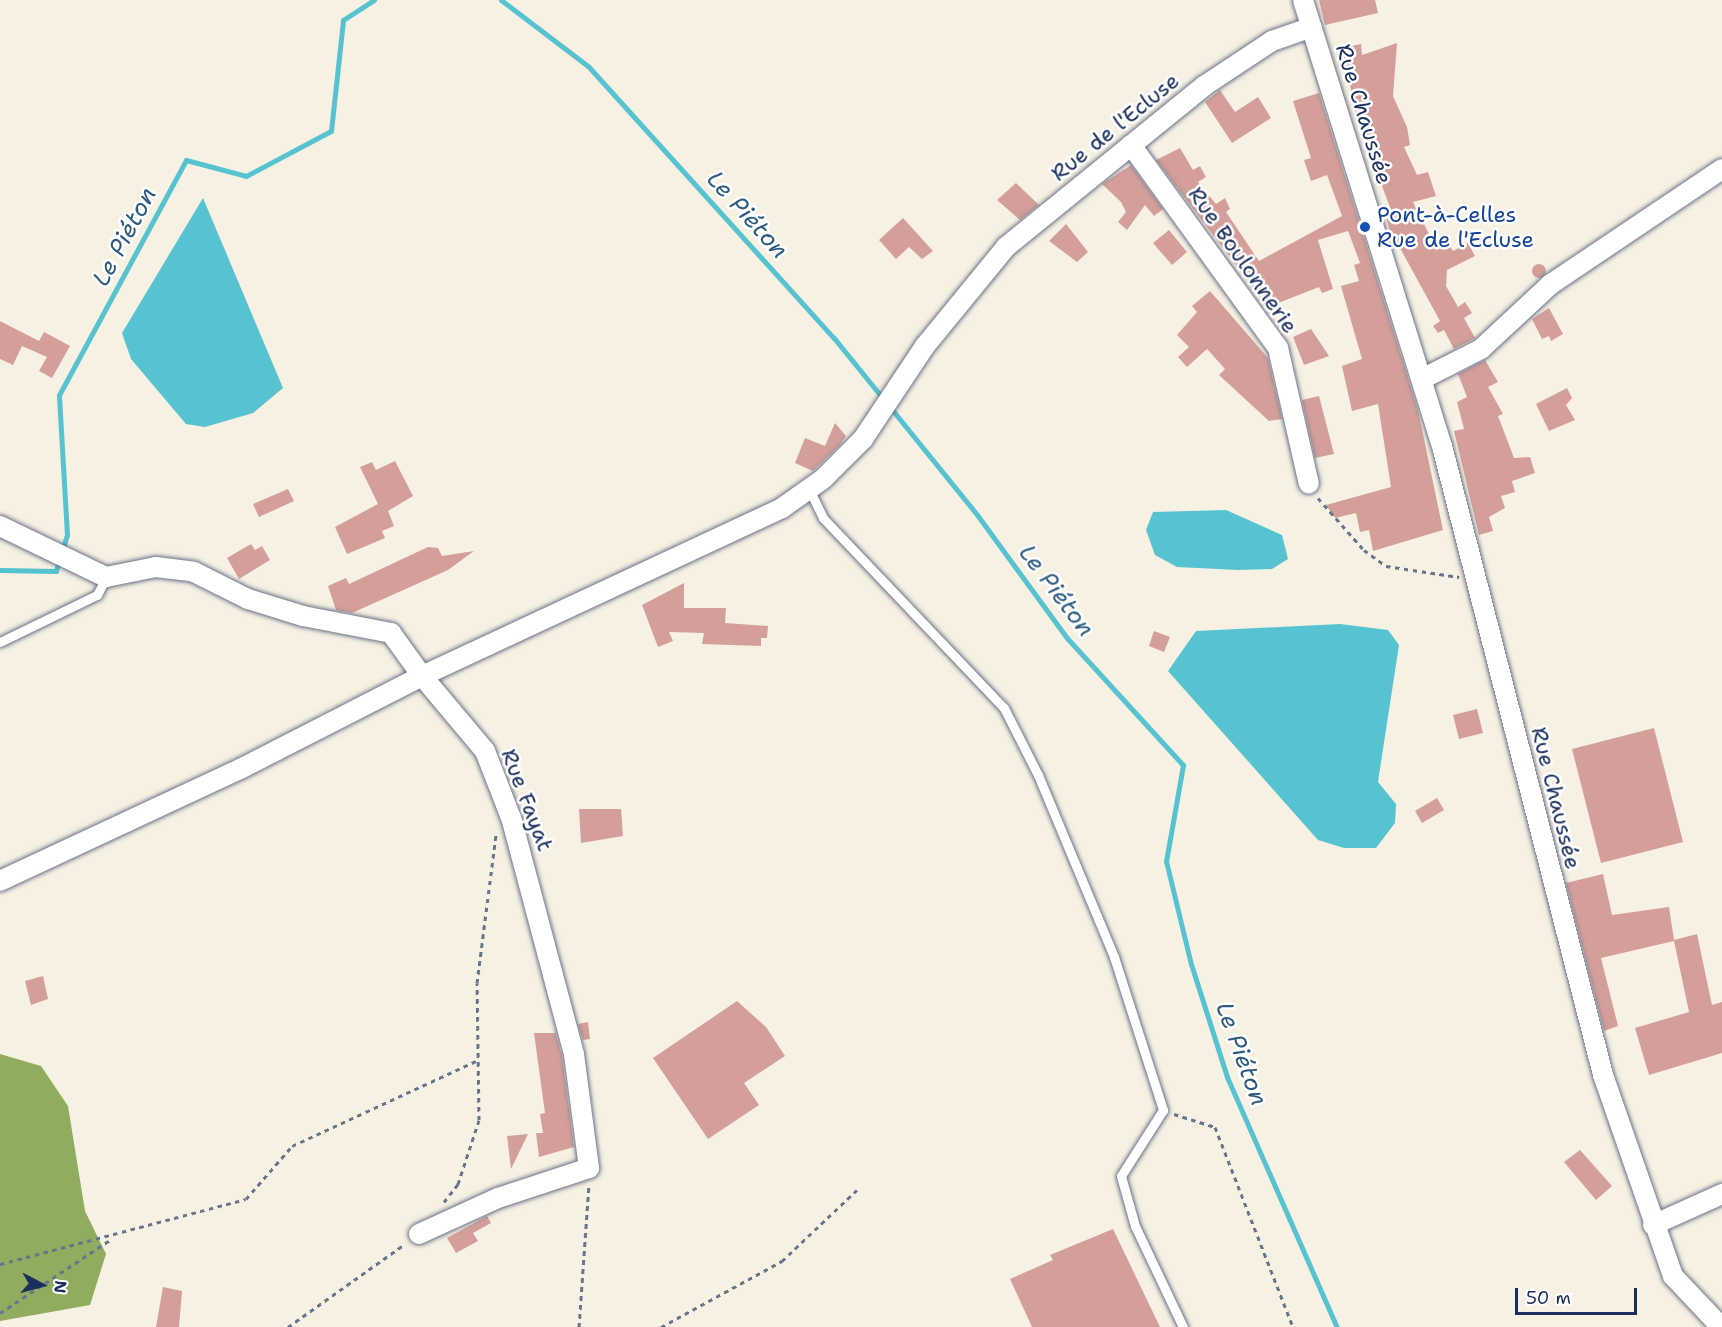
<!DOCTYPE html>
<html>
<head>
<meta charset="utf-8">
<style>
	body { margin:0 }
	#map { position:relative; width:1722px; height:1327px; overflow:hidden; background:#f6f1e2; font-family:"Shantell Sans",sans-serif }
	div>[style] { position:absolute }
	.forest>* { inset:0; background:#90ac5e }
	.water>* { inset:0; background:#57c3d0 }
	.stream>* { height:5px; margin:-2.5px; padding:0 2.5px; transform-origin:2.5px; border-radius:2.5px; background:#57c3d0 }
	.building>* { inset:0; background:#d49f9a }
	.round { border-radius:50% }
	.path>* { height:3px; margin-top:-1.5px; transform-origin:0; background:repeating-linear-gradient(90deg,#68738c 0 4.5px,transparent 0 9px) }
	.roads { filter:drop-shadow(0 0 2px #68738c) drop-shadow(0 0 2px #68738c) }
	.lane>* { height:9px; margin:-4.5px; padding:0 4.5px; transform-origin:4.5px; border-radius:4.5px; background:#fff }
	.street>* { height:20px; margin:-10px; padding:0 10px; transform-origin:10px; border-radius:10px; background:#fff }
	.dots>* { width:16px; height:16px; translate:-50% -50%; box-sizing:border-box; border:3px solid #fff; border-radius:50% }
	span { translate:-50% -50%; white-space:nowrap; text-align:center; line-height:1.15; -webkit-text-stroke:5px #fff; paint-order:stroke }
	.street-label { font-size:22px; color:#1b2f5e }
	.transit-label { font-size:22px; color:#164399 }
	.left { translate:0 -50%; text-align:left }
	.water-label { font-size:24px; color:#2d5b80; font-style:italic }
	.north { position:absolute; left:12px; top:1255px; width:60px; height:60px; -webkit-text-stroke:4px #fff; paint-order:stroke; rotate:96deg; font-size:16px; font-weight:700; line-height:24px; text-align:center; color:#1b2f5e }
	.north::after { content:''; display:block; margin:auto; width:21px; height:27px; background:#1b2f5e; clip-path:polygon(50% 0,100% 100%,50% 72%,0 100%) }
	.scale { position:absolute; left:1515px; top:1288px; width:122px; height:27px; box-sizing:border-box; border:3px solid #1b2f5e; border-top:0; padding-left:8px; font-size:18px; line-height:21px; white-space:nowrap; color:#1b2f5e; -webkit-text-stroke:4px #fff; paint-order:stroke }
</style>
</head>
<body>
<div id="map">
	<div class="forest">
		<div style="clip-path:polygon(0 1054px,41px 1066px,68px 1106px,85px 1211px,106px 1254px,90px 1305px,0 1321px)"></div>
	</div>
	<div class="water">
		<div style="clip-path:polygon(203px 198px,283px 388px,253px 413px,205px 427px,186px 424px,131px 359px,122px 333px)"></div>
		<div style="clip-path:polygon(1226px 510px,1282px 535px,1288px 559px,1272px 569px,1238px 570px,1177px 567px,1155px 555px,1146px 530px,1153px 512px)"></div>
		<div style="clip-path:polygon(1340px 624px,1388px 630px,1399px 645px,1378px 782px,1396px 804px,1395px 823px,1376px 848px,1344px 848px,1318px 840px,1168px 671px,1196px 631px)"></div>
	</div>
	<div class="stream">
		<div style="left:501px;top:0;width:109px;rotate:37.2deg"></div>
		<div style="left:588px;top:66px;width:367px;rotate:47.9deg"></div>
		<div style="left:834px;top:338px;width:229px;rotate:51deg"></div>
		<div style="left:978px;top:516px;width:151px;rotate:53.9deg"></div>
		<div style="left:1067px;top:638px;width:172px;rotate:47.6deg"></div>
		<div style="left:1183px;top:765px;width:97px;rotate:100deg"></div>
		<div style="left:1166px;top:861px;width:106px;rotate:76.4deg"></div>
		<div style="left:1191px;top:964px;width:119px;rotate:72.3deg"></div>
		<div style="left:1227px;top:1077px;width:273px;rotate:66.3deg"></div>
		<div style="left:62px;top:551px;width:17px;rotate:-73deg"></div>
		<div style="left:67px;top:535px;width:140px;rotate:-93.3deg"></div>
		<div style="left:59px;top:395px;width:267px;rotate:-61.6deg"></div>
		<div style="left:186px;top:160px;width:62px;rotate:14.9deg"></div>
		<div style="left:246px;top:176px;width:96px;rotate:-27.9deg"></div>
		<div style="left:331px;top:131px;width:112px;rotate:-83.8deg"></div>
		<div style="left:343px;top:20px;width:37px;rotate:-33deg"></div>
		<div style="left:0;top:570px;width:56px;rotate:1deg"></div>
		<div style="left:56px;top:571px;width:11px;rotate:-75deg"></div>
	</div>
	<div class="building">
		<div style="clip-path:polygon(1319px 0,1375px 0,1378px 13px,1325px 25px)"></div>
		<div style="clip-path:polygon(1397px 43px,1393px 96px,1407px 127px,1410px 145px,1404px 147px,1417px 175px,1428px 172px,1436px 196px,1413px 202px,1437px 250px,1448px 244px,1453px 251px,1468px 243px,1475px 256px,1447px 270px,1446px 286px,1458px 307px,1465px 302px,1472px 313px,1464px 318px,1475px 338px,1454px 349px,1444px 330px,1438px 333px,1433px 326px,1440px 321px,1389px 228px,1385px 212px,1391px 210px,1358px 122px,1342px 48px,1361px 44px,1362px 55px)"></div>
		<div style="clip-path:polygon(1220px 90px,1235px 112px,1258px 97px,1271px 118px,1232px 143px,1205px 102px)"></div>
		<div style="clip-path:polygon(1319px 93px,1418px 410px,1443px 530px,1373px 551px,1369px 530px,1360px 532px,1356px 513px,1335px 518px,1326px 505px,1391px 487px,1378px 404px,1352px 411px,1342px 366px,1362px 359px,1341px 286px,1359px 281px,1354px 265px,1360px 263px,1348px 231px,1318px 240px,1333px 289px,1322px 293px,1319px 287px,1268px 307px,1156px 160px,1180px 148px,1193px 170px,1200px 166px,1206px 177px,1198px 182px,1216px 204px,1225px 198px,1230px 209px,1226px 212px,1259px 261px,1342px 216px,1327px 175px,1311px 181px,1304px 160px,1311px 158px,1293px 101px)"></div>
		<div style="clip-path:polygon(1131px 165px,1163px 209px,1154px 216px,1145px 205px,1127px 230px,1118px 222px,1126px 212px,1121px 202px,1102px 184px)"></div>
		<div style="clip-path:polygon(1016px 183px,1039px 205px,1020px 220px,997px 200px)"></div>
		<div style="clip-path:polygon(903px 218px,933px 251px,922px 259px,909px 247px,896px 259px,879px 240px)"></div>
		<div style="clip-path:polygon(1066px 224px,1088px 252px,1077px 262px,1049px 241px)"></div>
		<div style="clip-path:polygon(1169px 230px,1187px 252px,1172px 265px,1153px 243px)"></div>
		<div class="round" style="left:1532px;top:264px;width:14px;height:14px"></div>
		<div style="clip-path:polygon(1210px 291px,1268px 358px,1282px 419px,1269px 421px,1219px 375px,1225px 369px,1207px 349px,1187px 367px,1178px 357px,1189px 347px,1177px 335px,1197px 312px,1192px 306px)"></div>
		<div style="clip-path:polygon(1549px 308px,1563px 334px,1551px 341px,1549px 336px,1542px 339px,1532px 319px)"></div>
		<div style="clip-path:polygon(0 321px,39px 341px,44px 332px,70px 346px,52px 378px,39px 371px,47px 357px,22px 346px,13px 365px,0 359px)"></div>
		<div style="clip-path:polygon(1311px 329px,1329px 356px,1304px 365px,1293px 337px)"></div>
		<div style="clip-path:polygon(1485px 360px,1498px 382px,1488px 387px,1503px 414px,1498px 416px,1514px 458px,1530px 457px,1535px 473px,1512px 481px,1515px 492px,1501px 496px,1505px 508px,1489px 517px,1493px 531px,1479px 535px,1454px 431px,1464px 429px,1457px 402px,1467px 397px,1458px 374px)"></div>
		<div style="clip-path:polygon(1567px 388px,1572px 398px,1566px 405px,1575px 420px,1549px 431px,1536px 404px)"></div>
		<div style="clip-path:polygon(1319px 396px,1334px 454px,1315px 458px,1302px 400px)"></div>
		<div style="clip-path:polygon(835px 423px,846px 436px,840px 445px,813px 471px,795px 463px,805px 438px,825px 446px)"></div>
		<div style="clip-path:polygon(395px 461px,413px 496px,388px 511px,394px 526px,382px 531px,385px 538px,347px 554px,335px 527px,378px 504px,360px 467px,372px 462px,376px 470px)"></div>
		<div style="clip-path:polygon(288px 489px,294px 501px,259px 517px,253px 504px)"></div>
		<div style="clip-path:polygon(251px 544px,255px 550px,262px 546px,270px 560px,239px 579px,227px 558px)"></div>
		<div style="clip-path:polygon(428px 547px,438px 548px,442px 556px,474px 551px,448px 570px,352px 613px,336px 610px,328px 586px,346px 578px,349px 584px)"></div>
		<div style="clip-path:polygon(684px 583px,684px 608px,726px 608px,725px 623px,768px 626px,767px 638px,761px 638px,761px 646px,702px 644px,704px 633px,669px 632px,673px 641px,658px 647px,642px 605px)"></div>
		<div style="clip-path:polygon(1154px 631px,1170px 637px,1164px 652px,1149px 646px)"></div>
		<div style="clip-path:polygon(1477px 709px,1483px 733px,1459px 739px,1453px 715px)"></div>
		<div style="clip-path:polygon(1654px 728px,1683px 842px,1601px 863px,1572px 749px)"></div>
		<div style="clip-path:polygon(1437px 798px,1444px 810px,1422px 823px,1415px 811px)"></div>
		<div style="clip-path:polygon(579px 809px,621px 809px,623px 836px,581px 843px)"></div>
		<div style="clip-path:polygon(1603px 874px,1612px 915px,1669px 907px,1674px 940px,1697px 934px,1712px 1005px,1722px 1002px,1722px 1053px,1649px 1075px,1635px 1028px,1689px 1012px,1674px 941px,1601px 958px,1618px 1026px,1604px 1031px,1566px 883px)"></div>
		<div style="clip-path:polygon(43px 976px,48px 999px,31px 1005px,25px 981px)"></div>
		<div style="clip-path:polygon(737px 1001px,766px 1027px,785px 1056px,744px 1083px,759px 1105px,708px 1139px,653px 1058px)"></div>
		<div style="clip-path:polygon(588px 1022px,590px 1039px,583px 1040px,578px 1024px)"></div>
		<div style="clip-path:polygon(554px 1027px,562px 1056px,574px 1147px,539px 1157px,536px 1133px,543px 1133px,540px 1114px,545px 1113px,534px 1033px,555px 1033px)"></div>
		<div style="clip-path:polygon(528px 1134px,511px 1169px,507px 1136px)"></div>
		<div style="clip-path:polygon(1580px 1150px,1612px 1186px,1596px 1200px,1564px 1162px)"></div>
		<div style="clip-path:polygon(487px 1216px,491px 1223px,473px 1233px,478px 1241px,456px 1253px,447px 1238px)"></div>
		<div style="clip-path:polygon(1113px 1229px,1160px 1327px,1032px 1327px,1010px 1279px,1053px 1260px,1050px 1255px)"></div>
		<div style="clip-path:polygon(163px 1287px,182px 1291px,179px 1327px,156px 1327px)"></div>
	</div>
	<div class="path">
		<div style="left:1318px;top:498px;width:69px;rotate:48.5deg"></div>
		<div style="left:1364px;top:550px;width:27px;rotate:36deg"></div>
		<div style="left:1386px;top:566px;width:74px;rotate:8.6deg"></div>
		<div style="left:1174px;top:1114px;width:43px;rotate:17.6deg"></div>
		<div style="left:1215px;top:1127px;width:215px;rotate:68.7deg"></div>
		<div style="left:444px;top:1202px;width:23px;rotate:-52deg"></div>
		<div style="left:458px;top:1184px;width:67px;rotate:-71.8deg"></div>
		<div style="left:479px;top:1120px;width:137px;rotate:-90.8deg"></div>
		<div style="left:477px;top:983px;width:150px;rotate:-82.7deg"></div>
		<div style="left:0;top:1264px;width:254px;rotate:-14.8deg"></div>
		<div style="left:246px;top:1199px;width:70px;rotate:-49deg"></div>
		<div style="left:292px;top:1146px;width:203px;rotate:-24.8deg"></div>
		<div style="left:0;top:1313px;width:132px;rotate:-33.6deg"></div>
		<div style="left:288px;top:1327px;width:143px;rotate:-35.4deg"></div>
		<div style="left:579px;top:1327px;width:142px;rotate:-86deg"></div>
		<div style="left:661px;top:1327px;width:138px;rotate:-28.6deg"></div>
		<div style="left:782px;top:1261px;width:105px;rotate:-43.5deg"></div>
	</div>
	<div class="roads">
		<div class="lane">
			<div style="left:809px;top:489px;width:32px;rotate:64deg"></div>
			<div style="left:823px;top:518px;width:262px;rotate:46.4deg"></div>
			<div style="left:1004px;top:708px;width:75px;rotate:63.1deg"></div>
			<div style="left:1038px;top:775px;width:197px;rotate:67.3deg"></div>
			<div style="left:1114px;top:957px;width:161px;rotate:72.2deg"></div>
			<div style="left:1163px;top:1110px;width:78px;rotate:122.5deg"></div>
			<div style="left:1121px;top:1176px;width:52px;rotate:74.4deg"></div>
			<div style="left:1135px;top:1226px;width:112px;rotate:64.6deg"></div>
			<div style="left:0;top:642px;width:108px;rotate:-25.9deg"></div>
			<div style="left:97px;top:595px;width:20px;rotate:-63deg"></div>
		</div>
		<div class="street">
			<div style="left:1303px;top:0;width:467px;rotate:72.7deg"></div>
			<div style="left:1442px;top:446px;width:649px;rotate:75.64deg"></div>
			<div style="left:1603px;top:1075px;width:213px;rotate:70.8deg"></div>
			<div style="left:1673px;top:1276px;width:70px;rotate:46.7deg"></div>
			<div style="left:1131px;top:145px;width:251px;rotate:54.1deg"></div>
			<div style="left:1278px;top:348px;width:139px;rotate:77.2deg"></div>
			<div style="left:1422px;top:379px;width:66px;rotate:-27deg"></div>
			<div style="left:1481px;top:349px;width:96px;rotate:-42.9deg"></div>
			<div style="left:1551px;top:284px;width:206px;rotate:-33.9deg"></div>
			<div style="left:0;top:526px;width:118px;rotate:25.7deg"></div>
			<div style="left:106px;top:577px;width:51px;rotate:-11.3deg"></div>
			<div style="left:156px;top:567px;width:38px;rotate:7deg"></div>
			<div style="left:194px;top:572px;width:60px;rotate:26.6deg"></div>
			<div style="left:248px;top:599px;width:58px;rotate:17.2deg"></div>
			<div style="left:303px;top:616px;width:90px;rotate:10.9deg"></div>
			<div style="left:391px;top:633px;width:53px;rotate:54.2deg"></div>
			<div style="left:422px;top:676px;width:204px;rotate:152.9deg"></div>
			<div style="left:240px;top:769px;width:265px;rotate:155deg"></div>
			<div style="left:1653px;top:1225px;width:76px;rotate:-24.2deg"></div>
			<div style="left:419px;top:1234px;width:87px;rotate:-24.5deg"></div>
			<div style="left:498px;top:1198px;width:96px;rotate:-18.2deg"></div>
			<div style="left:589px;top:1168px;width:115px;rotate:-97.5deg"></div>
			<div style="left:574px;top:1054px;width:244px;rotate:-104.9deg"></div>
			<div style="left:511px;top:818px;width:72px;rotate:-111.2deg"></div>
			<div style="left:485px;top:751px;width:98px;rotate:-130deg"></div>
			<div style="left:422px;top:676px;width:397px;rotate:-25deg"></div>
			<div style="left:782px;top:508px;width:50px;rotate:-35.3deg"></div>
			<div style="left:823px;top:479px;width:57px;rotate:-45deg"></div>
			<div style="left:863px;top:439px;width:112px;rotate:-56.3deg"></div>
			<div style="left:925px;top:346px;width:128px;rotate:-50.7deg"></div>
			<div style="left:1006px;top:247px;width:255px;rotate:-39.1deg"></div>
			<div style="left:1204px;top:86px;width:82px;rotate:-33.5deg"></div>
			<div style="left:1272px;top:41px;width:42px;rotate:-19.3deg"></div>
		</div>
	</div>
	<div class="dots">
		<div style="left:1365px;top:227px;background:#1a4fb4"></div>
	</div>
	<div class="street-label">
		<span style="left:1364px;top:114px;rotate:73deg">Rue Chaussée</span>
		<span style="left:1115px;top:127px;rotate:-39deg">Rue de l'Ecluse</span>
		<span style="left:1243px;top:260px;rotate:55deg">Rue Boulonnerie</span>
		<span style="left:1556px;top:798px;rotate:76deg">Rue Chaussée</span>
		<span style="left:527px;top:800px;rotate:69deg">Rue Fayat</span>
	</div>
	<div class="transit-label">
		<span class="left" style="left:1377px;top:227px">Pont-à-Celles<br>Rue de l'Ecluse</span>
	</div>
	<div class="water-label">
		<span style="left:747px;top:215px;rotate:48deg">Le Piéton</span>
		<span style="left:125px;top:237px;rotate:-62deg">Le Piéton</span>
		<span style="left:1056px;top:591px;rotate:53deg">Le Piéton</span>
		<span style="left:1241px;top:1054px;rotate:70deg">Le Piéton</span>
	</div>
	<div class="north">N</div>
	<div class="scale">50 m</div>
</div>
</body>
</html>
